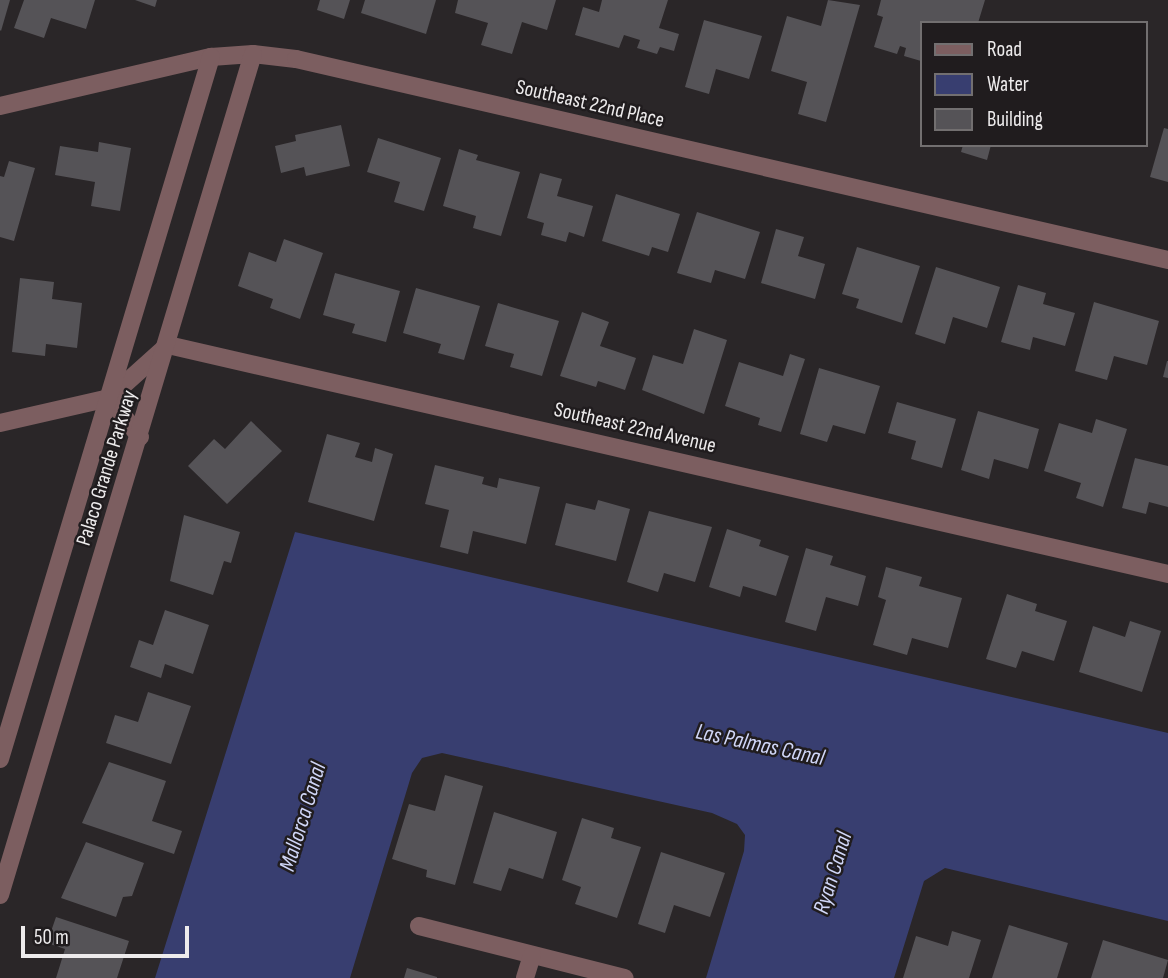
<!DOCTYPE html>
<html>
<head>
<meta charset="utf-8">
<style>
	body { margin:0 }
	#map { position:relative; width:1168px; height:978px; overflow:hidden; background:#2a2628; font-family:"Sofia Sans Condensed",sans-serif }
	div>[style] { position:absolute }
	.water>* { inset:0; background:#383e70 }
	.building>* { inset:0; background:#555357 }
	.minor>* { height:18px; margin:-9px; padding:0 9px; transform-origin:9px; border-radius:9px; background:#7c5e60 }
	.tertiary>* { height:18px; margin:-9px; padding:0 9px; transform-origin:9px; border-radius:9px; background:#7c5e60 }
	span { translate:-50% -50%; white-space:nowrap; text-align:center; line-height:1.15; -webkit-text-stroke:5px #201c1e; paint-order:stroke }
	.street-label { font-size:21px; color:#edebec }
	.water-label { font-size:23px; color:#d0d6f7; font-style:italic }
	.legend { position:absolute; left:920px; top:21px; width:228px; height:126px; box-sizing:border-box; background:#201c1e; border:2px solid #726f70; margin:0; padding:9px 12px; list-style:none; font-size:21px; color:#edebec }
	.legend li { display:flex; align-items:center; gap:14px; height:35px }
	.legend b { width:35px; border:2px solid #726f70 }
	.scale { position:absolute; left:21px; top:926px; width:168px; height:32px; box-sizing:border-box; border:4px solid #edebec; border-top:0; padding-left:9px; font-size:21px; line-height:24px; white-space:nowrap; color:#edebec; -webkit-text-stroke:5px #201c1e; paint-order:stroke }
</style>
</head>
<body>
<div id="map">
	<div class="water">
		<div style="clip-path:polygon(295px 532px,1168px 733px,1168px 921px,945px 868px,924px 881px,894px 978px,706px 978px,744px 851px,745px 835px,737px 824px,712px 813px,442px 753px,422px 758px,412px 773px,350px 978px,155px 978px)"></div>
	</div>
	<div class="building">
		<div style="clip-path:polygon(0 0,10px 0,1px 31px,0 30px)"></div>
		<div style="clip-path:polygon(24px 0,95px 0,86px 29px,51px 18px,44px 38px,14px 28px)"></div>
		<div style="clip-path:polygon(135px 0,157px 0,155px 7px)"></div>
		<div style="clip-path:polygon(320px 0,350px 0,344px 19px,317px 10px)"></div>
		<div style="clip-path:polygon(365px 0,436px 0,426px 34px,361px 13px)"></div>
		<div style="clip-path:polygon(458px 0,556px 0,547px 30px,522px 22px,512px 54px,481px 45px,488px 23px,455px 13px)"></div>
		<div style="clip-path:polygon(602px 0,668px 0,659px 28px,679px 34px,674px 51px,660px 47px,657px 54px,637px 48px,640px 40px,624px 35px,619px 48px,575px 35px,583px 7px,599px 12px)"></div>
		<div style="clip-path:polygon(828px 0,860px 5px,826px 122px,798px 114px,807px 82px,771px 71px,787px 16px,821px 26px)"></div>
		<div style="clip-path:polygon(881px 0,985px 0,978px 23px,921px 23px,921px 61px,904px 56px,906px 48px,900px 46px,897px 54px,874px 47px,883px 17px,877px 15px)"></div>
		<div style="clip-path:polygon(704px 20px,762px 36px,749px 79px,716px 69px,709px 94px,685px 87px)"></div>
		<div style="clip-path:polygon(341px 125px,350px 166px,306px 176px,304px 167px,281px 173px,275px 146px,296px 141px,295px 135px)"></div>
		<div style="clip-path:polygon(1164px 128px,1168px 129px,1168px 182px,1150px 177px)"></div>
		<div style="clip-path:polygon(378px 138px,441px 158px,424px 211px,394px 202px,400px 182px,367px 172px)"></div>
		<div style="clip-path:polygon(99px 142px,131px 148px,120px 211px,91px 206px,95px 182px,55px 175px,60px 146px,98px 152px)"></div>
		<div style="clip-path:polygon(963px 145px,991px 145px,987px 160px,961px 152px)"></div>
		<div style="clip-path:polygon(459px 149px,478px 155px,476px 160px,520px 172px,501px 236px,473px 228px,476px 216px,443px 206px)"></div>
		<div style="clip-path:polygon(9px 161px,35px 168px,14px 241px,0 237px,0 176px,4px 177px)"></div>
		<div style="clip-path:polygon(540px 173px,562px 179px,557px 196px,593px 206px,584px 237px,569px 232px,566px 242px,541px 235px,544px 223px,527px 218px)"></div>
		<div style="clip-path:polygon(616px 194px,680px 214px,668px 252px,652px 247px,649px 256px,602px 241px)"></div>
		<div style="clip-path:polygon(697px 212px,760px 232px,745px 279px,715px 270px,711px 283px,677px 273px)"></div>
		<div style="clip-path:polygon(776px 229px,804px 237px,798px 256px,825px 264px,815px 299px,761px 283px)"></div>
		<div style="clip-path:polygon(284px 239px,323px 253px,300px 319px,270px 308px,273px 299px,238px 286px,249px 252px,276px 262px)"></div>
		<div style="clip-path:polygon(857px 247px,920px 266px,902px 323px,856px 308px,859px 299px,842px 294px)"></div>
		<div style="clip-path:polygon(936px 267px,1000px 287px,987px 328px,953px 317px,945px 344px,915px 334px)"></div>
		<div style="clip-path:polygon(335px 273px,400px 291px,386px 342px,352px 333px,355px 324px,323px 315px)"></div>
		<div style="clip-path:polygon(20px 278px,54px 282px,52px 299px,82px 303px,77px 348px,46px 344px,45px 356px,12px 352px)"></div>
		<div style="clip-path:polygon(1018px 285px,1046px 293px,1043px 304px,1075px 313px,1065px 346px,1033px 337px,1030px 350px,1001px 342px)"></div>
		<div style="clip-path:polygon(416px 288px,480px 306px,464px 360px,438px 353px,441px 344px,403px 333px)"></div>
		<div style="clip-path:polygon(1094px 302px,1159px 321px,1147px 365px,1114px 356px,1107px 380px,1075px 371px)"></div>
		<div style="clip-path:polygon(498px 303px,559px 321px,542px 376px,510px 367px,514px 354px,485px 346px)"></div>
		<div style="clip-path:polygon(582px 312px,609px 322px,600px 346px,636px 358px,625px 390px,598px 381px,596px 387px,560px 376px)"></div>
		<div style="clip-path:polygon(694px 329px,727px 340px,704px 414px,642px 390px,653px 355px,683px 364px)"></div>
		<div style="clip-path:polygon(790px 354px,805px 359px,781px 432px,758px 425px,760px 418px,725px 406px,739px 362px,783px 376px)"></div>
		<div style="clip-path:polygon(1167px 361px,1168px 361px,1168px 378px,1163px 377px)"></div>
		<div style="clip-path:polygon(819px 368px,880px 386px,865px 434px,833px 425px,827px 442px,800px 434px)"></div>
		<div style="clip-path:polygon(897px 402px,956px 419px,942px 468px,911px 459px,916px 441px,888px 433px)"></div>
		<div style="clip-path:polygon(978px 411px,1039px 429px,1028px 469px,994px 459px,989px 479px,961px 470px)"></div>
		<div style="clip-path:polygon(1096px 419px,1127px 429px,1103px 507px,1076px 498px,1081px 483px,1044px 471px,1059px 423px,1092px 433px)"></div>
		<div style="clip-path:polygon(251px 421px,282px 451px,227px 504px,188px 466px,214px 439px,225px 449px)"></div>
		<div style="clip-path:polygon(327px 434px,360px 443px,355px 457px,372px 462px,375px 448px,393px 454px,374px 521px,308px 502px)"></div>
		<div style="clip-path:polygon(1135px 458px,1168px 466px,1168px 507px,1149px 502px,1146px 514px,1122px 508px)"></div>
		<div style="clip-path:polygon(435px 465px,484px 477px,482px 484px,497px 488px,499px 478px,540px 487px,526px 544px,473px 531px,468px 554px,440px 547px,449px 510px,425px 504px)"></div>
		<div style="clip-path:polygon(598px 500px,630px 509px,616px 561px,555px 545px,566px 503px,595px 510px)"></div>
		<div style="clip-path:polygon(649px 511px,712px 527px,695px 582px,664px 573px,658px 592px,627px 582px)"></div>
		<div style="clip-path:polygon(184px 515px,240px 532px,231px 563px,224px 561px,213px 595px,170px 581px)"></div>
		<div style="clip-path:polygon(727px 529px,761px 540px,759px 546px,789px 556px,776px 596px,743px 586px,740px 597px,709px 587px)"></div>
		<div style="clip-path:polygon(806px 548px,833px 556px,830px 565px,866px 576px,858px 606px,826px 597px,816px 631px,785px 622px)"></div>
		<div style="clip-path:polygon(886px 567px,922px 577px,919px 586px,962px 598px,948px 648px,912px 638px,907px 655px,873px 645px,886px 600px,878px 597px)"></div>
		<div style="clip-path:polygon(1007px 594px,1037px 604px,1035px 611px,1067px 621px,1054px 661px,1022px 651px,1016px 668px,986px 659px)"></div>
		<div style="clip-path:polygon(165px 610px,209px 625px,193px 674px,165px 664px,161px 678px,130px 667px,139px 640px,153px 645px)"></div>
		<div style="clip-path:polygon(1130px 621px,1161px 631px,1142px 692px,1079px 672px,1093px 626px,1125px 637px)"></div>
		<div style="clip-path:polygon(148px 692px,191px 706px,171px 764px,106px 743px,115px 715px,138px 722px)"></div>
		<div style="clip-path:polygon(109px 762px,166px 781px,152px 821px,182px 831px,174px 854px,82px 823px)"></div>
		<div style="clip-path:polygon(445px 775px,483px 786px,455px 885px,426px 877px,427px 870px,392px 859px,409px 804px,435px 811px)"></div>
		<div style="clip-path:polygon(494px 812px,557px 832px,543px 879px,509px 868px,501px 891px,473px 883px)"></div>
		<div style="clip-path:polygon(582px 818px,614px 828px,611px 838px,641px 847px,617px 918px,575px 904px,581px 887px,562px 880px)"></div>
		<div style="clip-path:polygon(86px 842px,144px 863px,132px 896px,123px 897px,116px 917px,61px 898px)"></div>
		<div style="clip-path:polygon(661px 852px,725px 873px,710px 917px,674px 905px,665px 933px,638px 924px)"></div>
		<div style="clip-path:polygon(56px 917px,129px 941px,117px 978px,56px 978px,65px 949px,47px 943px)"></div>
		<div style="clip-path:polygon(1009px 925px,1068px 943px,1057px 978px,992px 978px)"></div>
		<div style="clip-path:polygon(952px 931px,981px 940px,969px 978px,903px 978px,916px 936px,948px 946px)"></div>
		<div style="clip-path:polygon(1103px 940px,1168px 960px,1163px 978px,1091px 978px)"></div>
		<div style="clip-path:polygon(407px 968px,437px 977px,437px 978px,404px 978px)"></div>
	</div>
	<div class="minor">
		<div style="left:0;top:106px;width:217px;rotate:-13.1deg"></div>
		<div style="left:211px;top:57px;width:42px;rotate:-4.1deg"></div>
		<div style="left:253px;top:54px;width:43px;rotate:6.6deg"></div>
		<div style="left:296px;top:59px;width:895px;rotate:12.98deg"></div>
		<div style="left:0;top:423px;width:112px;rotate:-12.9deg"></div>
		<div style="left:140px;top:437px;width:50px;rotate:-128.5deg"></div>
		<div style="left:109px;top:398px;width:79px;rotate:-41.9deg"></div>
		<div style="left:168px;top:345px;width:1026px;rotate:12.9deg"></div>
		<div style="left:419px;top:926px;width:212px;rotate:14.2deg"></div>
		<div style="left:525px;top:978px;width:24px;rotate:-73deg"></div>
	</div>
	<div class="tertiary">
		<div style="left:0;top:759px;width:733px;rotate:-73.27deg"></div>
		<div style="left:0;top:895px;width:878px;rotate:-73.26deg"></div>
	</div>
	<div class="street-label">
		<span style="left:590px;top:104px;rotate:13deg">Southeast 22nd Place</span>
		<span style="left:635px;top:428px;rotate:13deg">Southeast 22nd Avenue</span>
		<span style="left:107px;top:468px;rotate:-73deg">Palaco Grande Parkway</span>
	</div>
	<div class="water-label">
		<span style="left:760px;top:745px;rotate:12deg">Las Palmas Canal</span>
		<span style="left:303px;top:817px;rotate:-73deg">Mallorca Canal</span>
		<span style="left:833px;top:873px;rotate:-73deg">Ryan Canal</span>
	</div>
	<ul class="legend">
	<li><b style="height:9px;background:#7c5e60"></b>Road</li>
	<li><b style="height:19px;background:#383e70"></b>Water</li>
	<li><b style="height:19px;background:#555357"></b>Building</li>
	</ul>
	<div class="scale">50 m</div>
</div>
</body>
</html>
